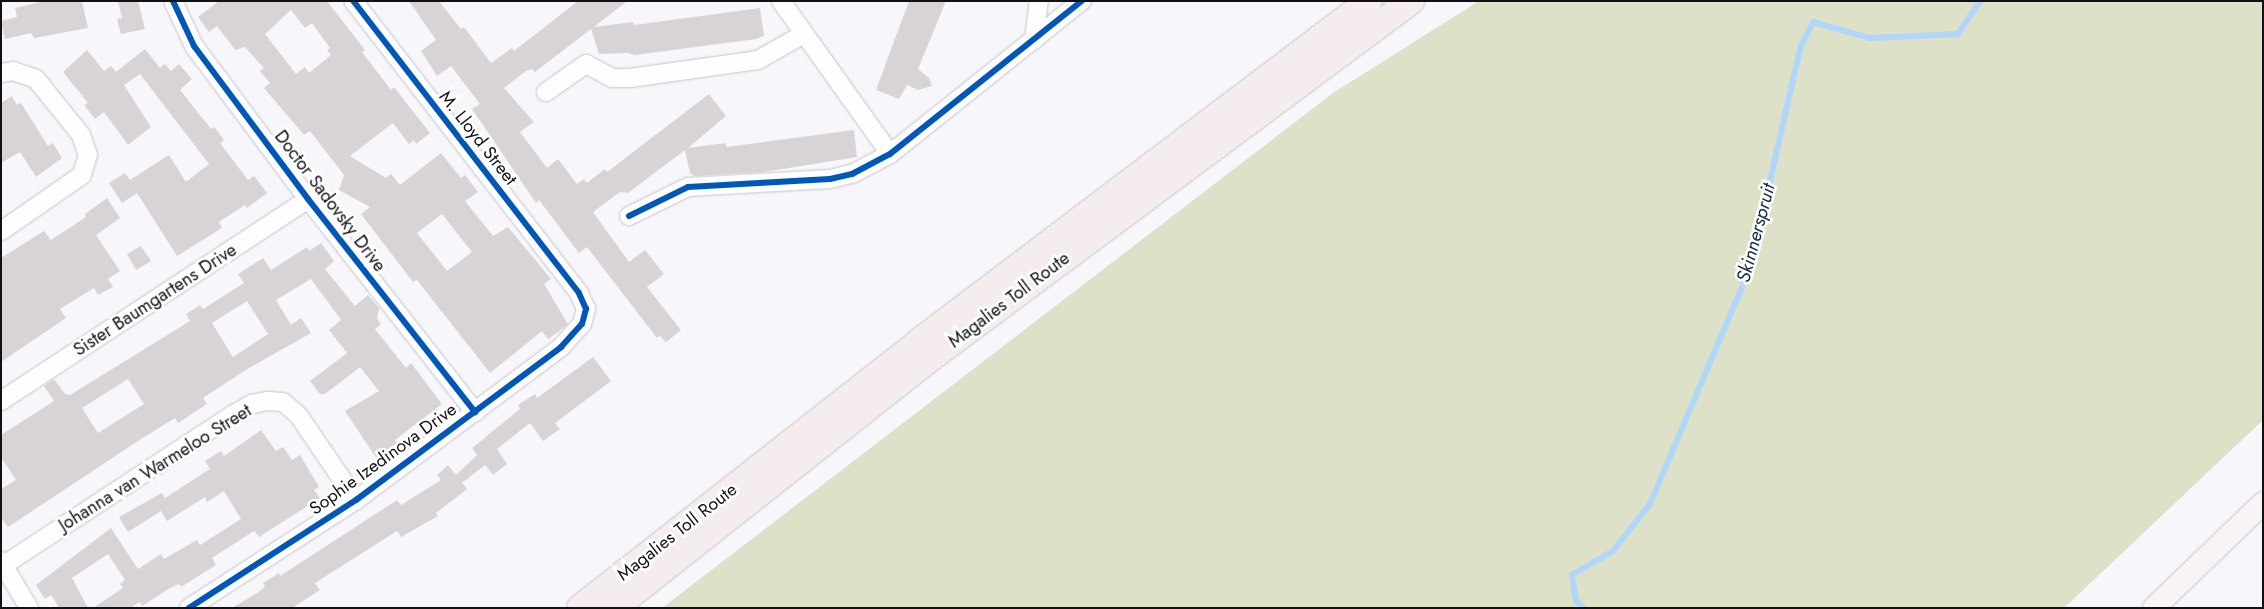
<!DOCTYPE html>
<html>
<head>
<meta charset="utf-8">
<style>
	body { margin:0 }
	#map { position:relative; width:2264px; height:609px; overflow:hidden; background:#f7f6fb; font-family:Jost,sans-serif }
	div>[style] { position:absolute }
	.green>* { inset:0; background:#dce1c8 }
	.stream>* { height:5.5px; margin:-2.75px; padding:0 2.75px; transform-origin:2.75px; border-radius:2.75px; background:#b0d6f9 }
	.building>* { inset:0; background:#d8d4d6 }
	.roads { filter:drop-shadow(0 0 1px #c6c4c9) drop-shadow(0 0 1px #c6c4c9) }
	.minor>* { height:18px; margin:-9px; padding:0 9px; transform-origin:9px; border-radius:9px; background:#fefefe }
	.major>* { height:22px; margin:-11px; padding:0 11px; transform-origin:11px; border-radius:11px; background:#f8f3f4 }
	.highway>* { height:26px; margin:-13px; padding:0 13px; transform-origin:13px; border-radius:13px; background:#f4eced }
	.cycleway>* { height:6px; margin:-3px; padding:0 3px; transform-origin:3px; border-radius:3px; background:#0057b8 }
	span { translate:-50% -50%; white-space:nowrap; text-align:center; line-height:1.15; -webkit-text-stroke:5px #fff; paint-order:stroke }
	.street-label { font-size:18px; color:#121015 }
	.water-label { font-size:19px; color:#0d2c43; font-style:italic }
	.frame { position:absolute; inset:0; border:2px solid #121015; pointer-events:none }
</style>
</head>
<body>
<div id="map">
	<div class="green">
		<div style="clip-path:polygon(1479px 1px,2263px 1px,2263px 420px,2064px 608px,662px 608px,1333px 93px)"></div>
	</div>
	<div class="stream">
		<div style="left:1583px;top:608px;width:10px;rotate:-135deg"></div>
		<div style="left:1576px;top:601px;width:26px;rotate:-99deg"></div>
		<div style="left:1572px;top:575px;width:48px;rotate:-30.3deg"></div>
		<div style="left:1613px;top:551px;width:60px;rotate:-51.8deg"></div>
		<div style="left:1650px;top:504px;width:256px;rotate:-67deg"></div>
		<div style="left:1750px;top:268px;width:228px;rotate:-77.1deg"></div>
		<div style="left:1801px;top:46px;width:27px;rotate:-63deg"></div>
		<div style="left:1813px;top:22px;width:59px;rotate:15.7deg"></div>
		<div style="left:1870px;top:38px;width:88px;rotate:-2.6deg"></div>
		<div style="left:1958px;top:34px;width:40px;rotate:-56deg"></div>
	</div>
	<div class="building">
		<div style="clip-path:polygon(45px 1px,82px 1px,88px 28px,34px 38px,31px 33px,5px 39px,1px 21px,17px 17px,15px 8px)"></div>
		<div style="clip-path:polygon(118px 1px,138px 1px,145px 29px,121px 34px,117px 19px,122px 18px)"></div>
		<div style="clip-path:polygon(evenodd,219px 1px,327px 1px,365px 50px,362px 52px,391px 90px,394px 87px,430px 133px,416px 144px,414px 140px,409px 144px,393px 123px,350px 156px,386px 178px,391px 174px,400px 185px,441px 153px,461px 178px,465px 175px,478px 192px,465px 201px,493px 236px,508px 227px,551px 279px,544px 284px,568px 324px,566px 326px,548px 339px,542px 331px,490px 373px,417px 280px,413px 282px,361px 214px,370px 207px,339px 190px,344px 175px,310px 131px,304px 135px,264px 88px,270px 83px,260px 71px,264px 68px,245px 47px,235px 50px,217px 26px,209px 32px,198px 17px,219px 1px,291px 10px,305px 28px,312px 23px,330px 48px,327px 50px,331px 55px,309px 73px,305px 67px,296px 74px,265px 34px,291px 10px,219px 1px,442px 214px,472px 252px,447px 271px,417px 233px,442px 214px)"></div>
		<div style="clip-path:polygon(409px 1px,439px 1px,461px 29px,464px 27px,491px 63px,512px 48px,514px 51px,578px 1px,627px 1px,594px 27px,633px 22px,634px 25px,760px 8px,764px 36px,756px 39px,635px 55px,627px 53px,599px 54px,591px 29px,535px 72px,532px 69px,526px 71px,504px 88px,534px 122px,520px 132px,547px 168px,558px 159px,577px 184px,584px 179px,587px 183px,605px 169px,607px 172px,709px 94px,726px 116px,688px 148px,726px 143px,726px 147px,854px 130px,857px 157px,764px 172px,695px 176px,690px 173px,685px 150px,628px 193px,620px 192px,593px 212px,629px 262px,645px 250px,664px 274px,647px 287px,681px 330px,666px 342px,660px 336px,657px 338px,587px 247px,579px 253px,539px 200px,536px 203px,472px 109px,480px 104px,451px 66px,437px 76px,421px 51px,436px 40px)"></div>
		<div style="clip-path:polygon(909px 1px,946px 1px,918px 69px,929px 78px,932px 86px,918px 90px,907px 85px,899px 99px,876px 90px)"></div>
		<div style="clip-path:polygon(145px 49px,160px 68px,165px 64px,171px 71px,179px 64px,192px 79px,180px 90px,211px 129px,214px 127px,224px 140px,220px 143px,248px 180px,254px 176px,267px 193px,247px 208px,245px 205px,219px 222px,222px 228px,177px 256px,137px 193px,122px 203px,109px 183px,125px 173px,130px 180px,169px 155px,186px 182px,209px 164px,140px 74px,124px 85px,151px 127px,128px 145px,104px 112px,95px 119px,84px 105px,88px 103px,63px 72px,87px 50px,104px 71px,111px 66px,116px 72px)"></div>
		<div style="clip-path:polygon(12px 96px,17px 105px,21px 103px,48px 146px,53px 143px,62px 158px,36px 177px,20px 152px,1px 163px,1px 103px)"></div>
		<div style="clip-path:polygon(107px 198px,120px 218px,96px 235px,120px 271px,108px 279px,113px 287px,98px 295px,94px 288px,60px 309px,66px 318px,1px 362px,1px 258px,44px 231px,51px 240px,86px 217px,85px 214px)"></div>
		<div style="clip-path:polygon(evenodd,321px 243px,334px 261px,325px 269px,355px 306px,368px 295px,379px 308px,377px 318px,381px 324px,375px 329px,406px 368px,411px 363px,442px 404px,395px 440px,397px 443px,377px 459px,345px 411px,379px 391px,360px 367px,325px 394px,320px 394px,310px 381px,347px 353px,329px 330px,341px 320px,311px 279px,276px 300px,291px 325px,301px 318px,311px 333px,244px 371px,203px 398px,207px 404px,178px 423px,175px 418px,141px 439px,8px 527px,1px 517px,1px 489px,16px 480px,1px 457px,1px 435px,54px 401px,44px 386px,54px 379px,65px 394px,70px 395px,190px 321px,186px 314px,200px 305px,203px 309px,244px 283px,238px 274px,263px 258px,271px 270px,307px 247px,309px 251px,321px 243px,247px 301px,268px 334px,233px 357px,212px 323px,247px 301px,321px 243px,128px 379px,144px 404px,98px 433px,82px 408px,128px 379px)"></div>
		<div style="clip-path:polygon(141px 246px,151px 261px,136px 270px,127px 254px)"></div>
		<div style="clip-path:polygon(593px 357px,611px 381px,555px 423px,560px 429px,543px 441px,530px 423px,497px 449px,507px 464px,493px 475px,485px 465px,462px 483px,467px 489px,436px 513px,438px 516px,401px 537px,397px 531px,315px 583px,320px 590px,292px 608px,232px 608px,260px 591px,265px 586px,263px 583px,279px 573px,280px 576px,397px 500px,401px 505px,441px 480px,437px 475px,448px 465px,456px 475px,477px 455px,472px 448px,520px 409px,518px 405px,535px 394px,537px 398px)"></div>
		<div style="clip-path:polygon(261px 430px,276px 451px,283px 447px,292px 460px,300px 455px,319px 487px,314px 490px,320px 498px,259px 537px,254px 531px,212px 558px,216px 565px,181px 587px,179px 584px,170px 588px,142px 606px,140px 602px,130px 608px,93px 608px,123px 588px,120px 584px,125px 580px,108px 554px,72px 578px,88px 608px,59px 608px,51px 595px,45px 599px,36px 585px,111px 528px,138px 569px,161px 554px,164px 559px,197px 540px,200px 545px,241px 519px,224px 491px,207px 502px,205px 497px,167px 521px,161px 511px,128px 532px,119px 517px,162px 493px,165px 498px,210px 469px,205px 461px,221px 451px,224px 456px)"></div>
	</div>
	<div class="roads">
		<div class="minor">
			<div style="left:173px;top:1px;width:50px;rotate:65deg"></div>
			<div style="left:194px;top:46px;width:191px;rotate:53.3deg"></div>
			<div style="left:308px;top:199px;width:271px;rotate:51.9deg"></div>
			<div style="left:781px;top:1px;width:188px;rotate:54.5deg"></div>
			<div style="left:1034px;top:40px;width:39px;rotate:-83deg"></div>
			<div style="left:1px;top:73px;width:12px;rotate:-9deg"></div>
			<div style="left:13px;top:71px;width:24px;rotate:19deg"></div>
			<div style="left:36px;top:79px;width:72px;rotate:51.2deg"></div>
			<div style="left:81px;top:135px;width:21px;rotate:71deg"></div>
			<div style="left:88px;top:155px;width:21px;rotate:107deg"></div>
			<div style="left:82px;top:175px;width:98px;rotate:145.3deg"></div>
			<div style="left:546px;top:92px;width:49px;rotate:-35deg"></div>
			<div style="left:586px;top:64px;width:30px;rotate:28deg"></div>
			<div style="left:612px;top:78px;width:18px"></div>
			<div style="left:630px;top:78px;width:129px;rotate:-8deg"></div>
			<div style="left:758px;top:60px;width:53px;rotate:-29.5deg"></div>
			<div style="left:629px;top:216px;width:66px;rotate:-26.2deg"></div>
			<div style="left:688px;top:187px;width:142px;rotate:-3.2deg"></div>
			<div style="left:830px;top:179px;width:23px;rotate:-13deg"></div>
			<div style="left:852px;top:174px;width:43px;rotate:-27.8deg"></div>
			<div style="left:890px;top:154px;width:246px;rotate:-38.6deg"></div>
			<div style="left:1px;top:401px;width:367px;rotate:-33.3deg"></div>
			<div style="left:1px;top:561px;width:55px;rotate:59.2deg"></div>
			<div style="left:4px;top:565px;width:273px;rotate:-33.3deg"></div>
			<div style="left:232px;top:415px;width:23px;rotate:-29deg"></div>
			<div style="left:252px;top:404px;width:16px;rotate:-11deg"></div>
			<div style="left:268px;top:401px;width:15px;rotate:4deg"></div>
			<div style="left:283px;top:402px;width:21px;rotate:41deg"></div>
			<div style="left:299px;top:416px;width:102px;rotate:55.8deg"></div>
			<div style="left:189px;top:608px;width:199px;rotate:-32.9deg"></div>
			<div style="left:356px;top:500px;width:256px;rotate:-36.7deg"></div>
			<div style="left:561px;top:347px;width:31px;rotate:-48deg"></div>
			<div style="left:582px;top:324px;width:16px;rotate:-75deg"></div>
			<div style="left:586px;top:309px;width:17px;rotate:-114deg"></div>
			<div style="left:579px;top:293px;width:369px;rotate:-127.7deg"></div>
		</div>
		<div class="major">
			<div style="left:2154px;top:608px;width:151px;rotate:-43.9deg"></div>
		</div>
		<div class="highway">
			<div style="left:580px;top:608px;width:432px;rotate:-38.1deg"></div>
			<div style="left:920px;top:341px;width:563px;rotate:-37.13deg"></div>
			<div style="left:614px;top:608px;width:400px;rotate:-38.3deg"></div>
			<div style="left:928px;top:360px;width:602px;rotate:-36.62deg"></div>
		</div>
	</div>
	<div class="cycleway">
		<div style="left:173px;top:1px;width:50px;rotate:65deg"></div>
		<div style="left:194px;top:46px;width:191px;rotate:53.3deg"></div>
		<div style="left:308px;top:199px;width:271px;rotate:51.9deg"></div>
		<div style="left:629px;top:216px;width:66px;rotate:-26.2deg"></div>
		<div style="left:688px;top:187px;width:142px;rotate:-3.2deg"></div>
		<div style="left:830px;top:179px;width:23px;rotate:-13deg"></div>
		<div style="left:852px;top:174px;width:43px;rotate:-27.8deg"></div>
		<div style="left:890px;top:154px;width:246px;rotate:-38.6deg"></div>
		<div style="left:189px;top:608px;width:199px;rotate:-32.9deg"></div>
		<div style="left:356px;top:500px;width:256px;rotate:-36.7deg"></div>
		<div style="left:561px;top:347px;width:31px;rotate:-48deg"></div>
		<div style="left:582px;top:324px;width:16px;rotate:-75deg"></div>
		<div style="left:586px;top:309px;width:17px;rotate:-114deg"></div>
		<div style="left:579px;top:293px;width:369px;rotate:-127.7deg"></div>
	</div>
	<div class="street-label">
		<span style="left:478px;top:138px;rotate:52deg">M. Lloyd Street</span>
		<span style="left:330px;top:201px;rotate:53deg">Doctor Sadovsky Drive</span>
		<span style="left:155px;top:300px;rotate:-33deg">Sister Baumgartens Drive</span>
		<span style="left:1009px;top:300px;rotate:-37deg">Magalies Toll Route</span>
		<span style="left:383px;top:459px;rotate:-36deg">Sophie Izedinova Drive</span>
		<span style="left:155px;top:468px;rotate:-32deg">Johanna van Warmeloo Street</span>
		<span style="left:677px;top:532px;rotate:-38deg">Magalies Toll Route</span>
	</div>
	<div class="water-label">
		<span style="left:1756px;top:233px;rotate:-75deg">Skinnerspruit</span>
	</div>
	<div class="frame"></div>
</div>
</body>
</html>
